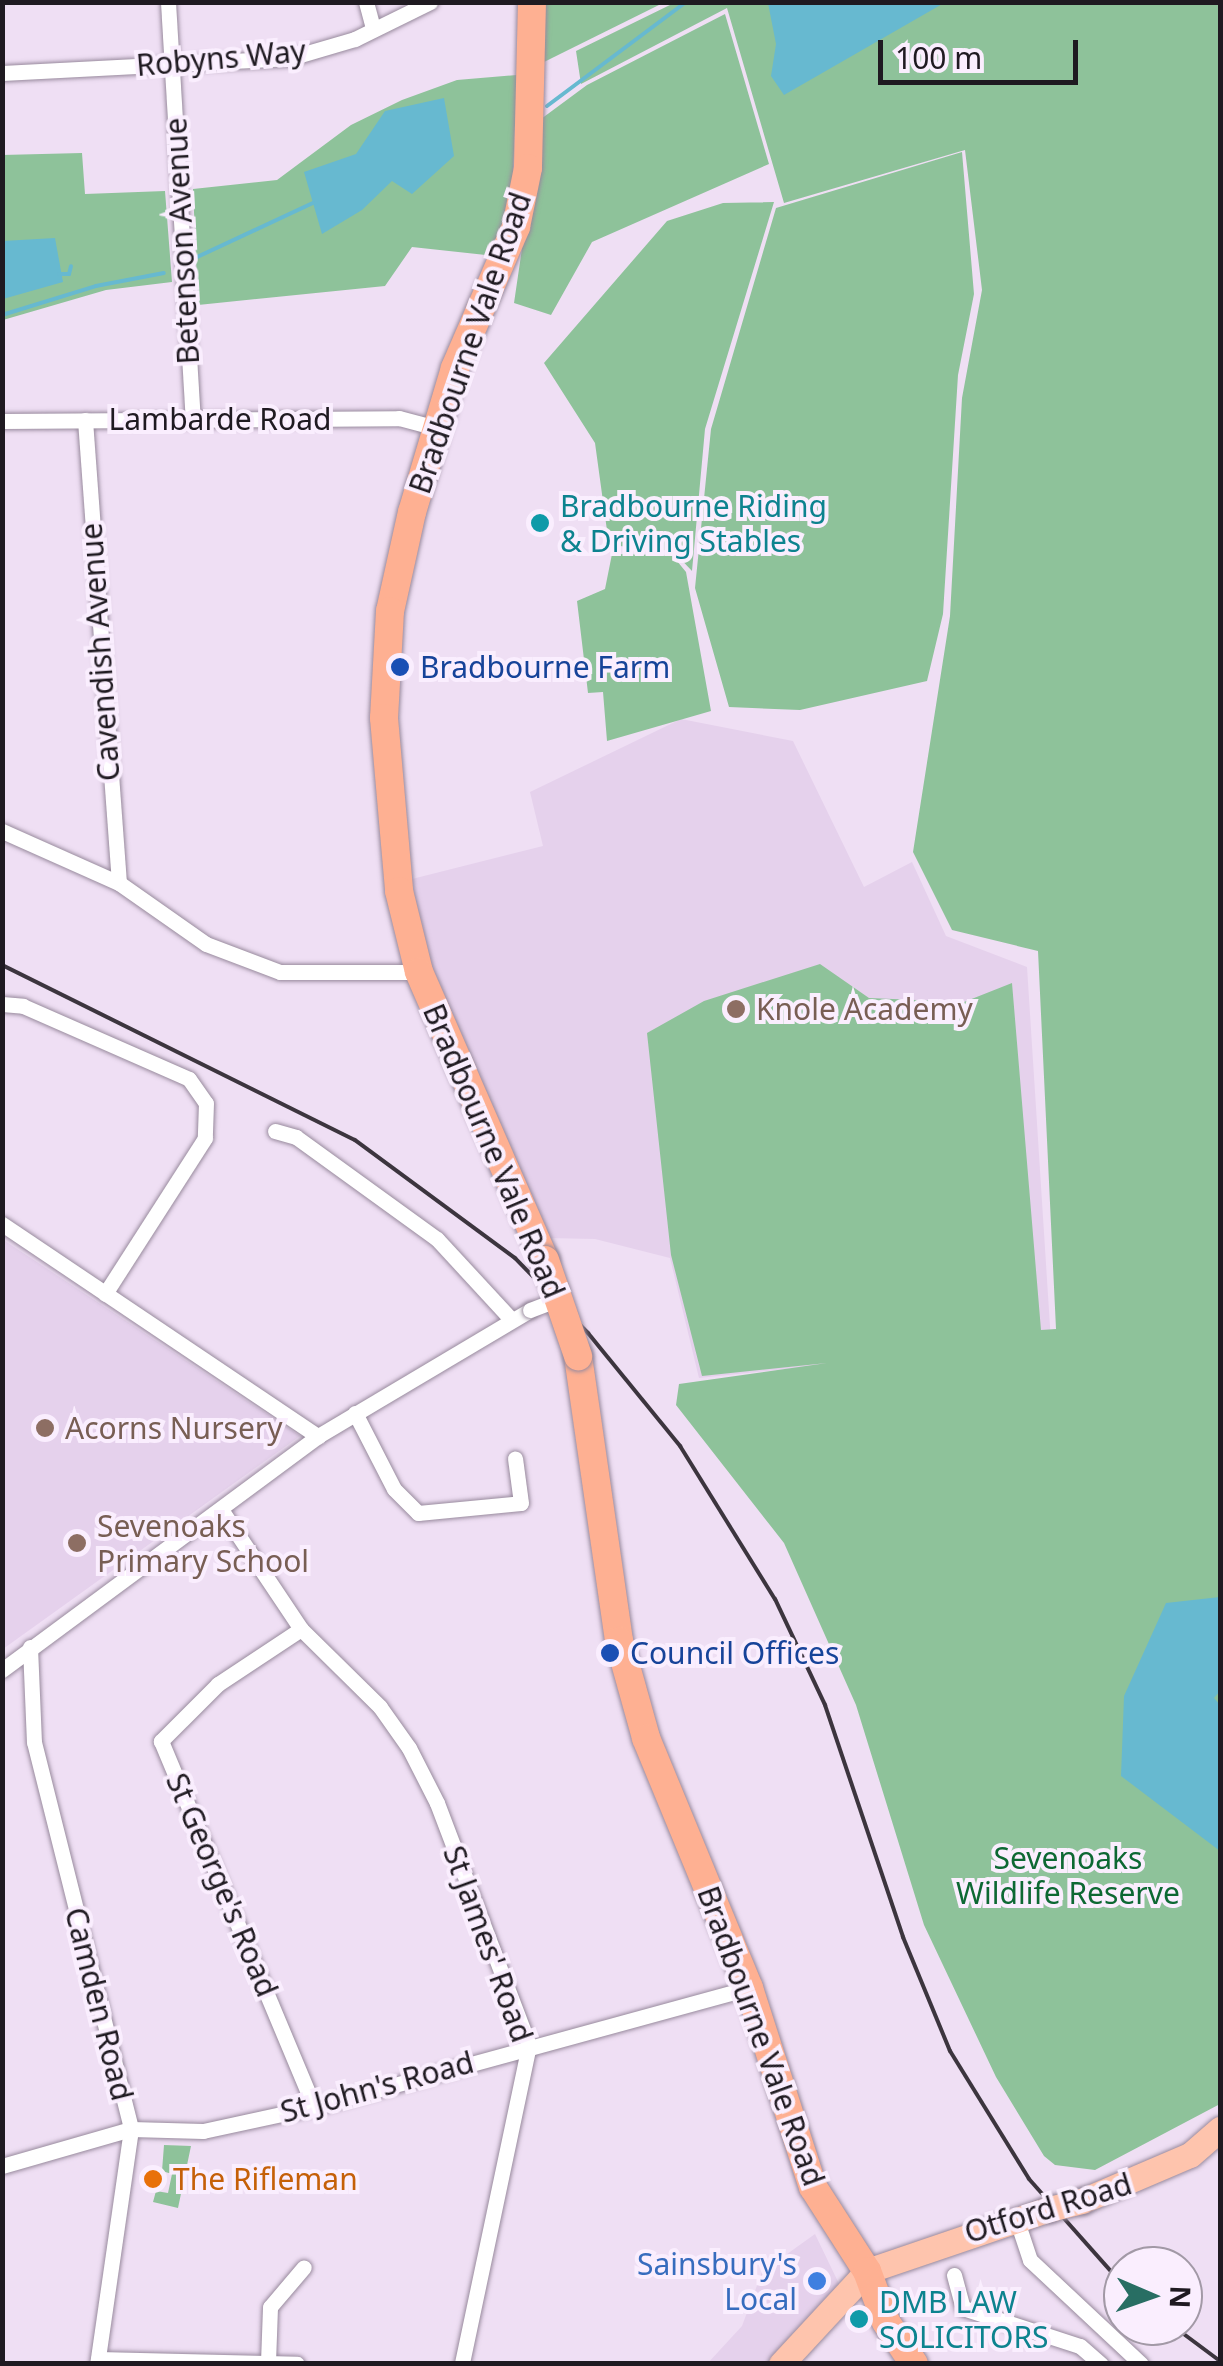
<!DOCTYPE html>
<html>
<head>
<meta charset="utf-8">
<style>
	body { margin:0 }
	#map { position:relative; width:1223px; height:2366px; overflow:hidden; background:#efdff4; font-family:"Noto Sans",sans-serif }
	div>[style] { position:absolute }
	.built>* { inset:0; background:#e5d1ec }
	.green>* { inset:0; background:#8ec29a }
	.water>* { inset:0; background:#67b9d0 }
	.stream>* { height:4px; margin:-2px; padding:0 2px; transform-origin:2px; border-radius:2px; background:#67b9d0 }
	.roads { filter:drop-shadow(0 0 2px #988a9d) drop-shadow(0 0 2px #988a9d) }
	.minor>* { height:15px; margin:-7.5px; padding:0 7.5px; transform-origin:7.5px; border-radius:7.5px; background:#fff }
	.primary>* { height:25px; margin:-12.5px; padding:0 12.5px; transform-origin:12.5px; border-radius:12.5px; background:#fec4ad }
	.trunk>* { height:28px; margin:-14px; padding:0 14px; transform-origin:14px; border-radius:14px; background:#feb092 }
	.rail>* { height:4px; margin:-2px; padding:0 2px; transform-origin:2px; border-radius:2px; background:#3c353e }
	.bridges { filter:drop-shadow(0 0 2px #988a9d) drop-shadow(0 0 2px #988a9d) }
	.minor-bridge>* { height:15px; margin:-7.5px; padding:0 7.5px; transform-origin:7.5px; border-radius:7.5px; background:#fff }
	.primary-bridge>* { height:25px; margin:-12.5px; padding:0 12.5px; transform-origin:12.5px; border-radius:12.5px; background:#fec4ad }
	.trunk-bridge>* { height:28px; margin:-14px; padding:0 14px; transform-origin:14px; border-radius:14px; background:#feb092 }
	.dots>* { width:28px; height:28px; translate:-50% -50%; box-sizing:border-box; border:5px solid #faeefe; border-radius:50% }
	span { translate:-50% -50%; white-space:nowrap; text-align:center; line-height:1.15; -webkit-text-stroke:8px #faeefe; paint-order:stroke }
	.street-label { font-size:30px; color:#1f1a21 }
	.culture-label { font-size:30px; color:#0d838f }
	.left { translate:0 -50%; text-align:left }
	.transit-label { font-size:30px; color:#164399 }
	.education-label { font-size:30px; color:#785e54 }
	.park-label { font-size:30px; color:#0d6833 }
	.food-label { font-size:30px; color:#c56008 }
	.shop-label { font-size:30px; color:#366cbe }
	.right { translate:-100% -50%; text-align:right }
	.frame { position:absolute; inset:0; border:5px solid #1f1a21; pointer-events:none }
	.north { position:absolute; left:1103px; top:2246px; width:100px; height:100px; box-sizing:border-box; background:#faeefe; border:2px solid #a299a6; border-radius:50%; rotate:92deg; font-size:28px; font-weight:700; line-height:40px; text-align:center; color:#1f1a21 }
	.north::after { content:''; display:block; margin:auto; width:35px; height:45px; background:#286e63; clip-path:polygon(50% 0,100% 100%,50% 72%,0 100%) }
	.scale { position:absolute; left:878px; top:40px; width:200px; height:45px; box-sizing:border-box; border:5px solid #1f1a21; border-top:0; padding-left:12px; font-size:30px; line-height:35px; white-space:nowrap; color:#1f1a21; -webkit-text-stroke:8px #faeefe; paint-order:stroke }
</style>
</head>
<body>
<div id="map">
	<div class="built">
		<div style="clip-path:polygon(681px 719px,793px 741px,864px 887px,912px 862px,946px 936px,1027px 967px,1051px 1342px,699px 1378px,670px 1258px,595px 1239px,546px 1238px,427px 962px,412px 879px,543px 846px,530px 792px)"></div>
		<div style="clip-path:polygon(2px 1239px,300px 1436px,3px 1649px,2px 1649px)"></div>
		<div style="clip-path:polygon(815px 2234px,842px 2290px,777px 2363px,707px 2364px,742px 2326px,762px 2272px)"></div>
	</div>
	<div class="green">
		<div style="clip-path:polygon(540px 2px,663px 3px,542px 63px)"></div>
		<div style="clip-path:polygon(674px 3px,1220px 3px,1220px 2104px,1095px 2170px,1055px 2165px,1044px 2156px,996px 2077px,924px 1925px,856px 1705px,784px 1543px,676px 1405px,679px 1384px,827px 1363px,702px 1376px,671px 1255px,647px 1033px,704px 1001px,820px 964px,869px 998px,964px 1002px,1012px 983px,1041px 1330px,1056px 1329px,1038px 951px,952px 930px,913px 852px,950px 616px,962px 398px,982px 290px,965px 150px,784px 203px,727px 8px,581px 84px,576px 51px)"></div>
		<div style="clip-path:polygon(725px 14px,769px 164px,592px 242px,551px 315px,514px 303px,541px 119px,587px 85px)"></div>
		<div style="clip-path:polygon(517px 75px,511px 225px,495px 256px,412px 247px,385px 286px,198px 305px,193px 189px,277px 180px,351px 125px,402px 100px,457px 80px)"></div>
		<div style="clip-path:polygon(962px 152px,974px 294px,958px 375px,943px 614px,927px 681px,800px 710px,729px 707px,695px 588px,711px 429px,776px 208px)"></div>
		<div style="clip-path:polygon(82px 153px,85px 194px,165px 191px,172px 282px,106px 290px,3px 320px,2px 155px)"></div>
		<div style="clip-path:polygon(774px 202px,705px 429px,692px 571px,673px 551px,609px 545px,595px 443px,544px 363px,667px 221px,723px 203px)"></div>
		<div style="clip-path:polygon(612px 554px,672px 555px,686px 572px,711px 711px,607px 741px,603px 692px,588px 693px,577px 601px,605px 589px)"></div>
		<div style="clip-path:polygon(164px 2145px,191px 2146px,178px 2208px,153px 2202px,156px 2191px,168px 2193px,172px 2174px,162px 2171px)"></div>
	</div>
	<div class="water">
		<div style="clip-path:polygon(768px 3px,768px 2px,944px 3px,784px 95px,771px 76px,776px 44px)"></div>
		<div style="clip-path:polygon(444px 98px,454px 156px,412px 194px,392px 181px,362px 210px,322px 234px,304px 172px,356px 154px,385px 111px)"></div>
		<div style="clip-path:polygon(55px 238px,63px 282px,3px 299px,3px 241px)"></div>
		<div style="clip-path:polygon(1220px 1597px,1220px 1691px,1214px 1698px,1220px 1705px,1220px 1851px,1121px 1776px,1124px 1696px,1166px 1603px)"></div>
	</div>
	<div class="stream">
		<div style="left:547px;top:106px;width:174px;rotate:-36.8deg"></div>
		<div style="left:195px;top:258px;width:130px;rotate:-25deg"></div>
		<div style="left:59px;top:274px;width:10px"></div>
		<div style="left:69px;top:274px;width:8px;rotate:-76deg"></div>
		<div style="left:2px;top:315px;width:98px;rotate:-17.1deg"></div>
		<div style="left:96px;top:286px;width:69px;rotate:-10.8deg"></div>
	</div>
	<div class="roads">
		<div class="minor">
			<div style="left:168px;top:2px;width:419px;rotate:86.6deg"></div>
			<div style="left:366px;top:2px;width:28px;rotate:75deg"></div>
			<div style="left:2px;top:73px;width:288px;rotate:-3deg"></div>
			<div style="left:290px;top:58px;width:68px;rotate:-16.3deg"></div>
			<div style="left:355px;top:39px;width:84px;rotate:-26.3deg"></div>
			<div style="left:85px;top:420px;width:464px;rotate:85.8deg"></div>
			<div style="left:2px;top:421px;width:397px;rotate:-0.4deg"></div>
			<div style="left:399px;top:418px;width:38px;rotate:15deg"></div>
			<div style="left:2px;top:831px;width:128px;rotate:24deg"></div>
			<div style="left:119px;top:883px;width:106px;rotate:35deg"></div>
			<div style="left:206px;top:944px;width:79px;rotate:20.7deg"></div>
			<div style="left:280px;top:972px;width:139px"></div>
			<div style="left:2px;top:1004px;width:21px;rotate:5deg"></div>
			<div style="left:23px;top:1006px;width:181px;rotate:23.7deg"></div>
			<div style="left:189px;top:1079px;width:29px;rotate:55deg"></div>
			<div style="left:206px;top:1103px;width:35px;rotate:92deg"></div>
			<div style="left:205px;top:1138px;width:185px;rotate:122.7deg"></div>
			<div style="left:275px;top:1131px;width:22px;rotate:16deg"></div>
			<div style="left:296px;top:1137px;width:174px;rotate:35.9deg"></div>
			<div style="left:437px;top:1239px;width:108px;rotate:47.3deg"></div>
			<div style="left:2px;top:1224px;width:381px;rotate:33.9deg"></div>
			<div style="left:355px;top:1413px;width:85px;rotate:62.8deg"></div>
			<div style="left:394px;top:1489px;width:34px;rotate:45deg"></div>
			<div style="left:418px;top:1513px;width:103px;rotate:-5.5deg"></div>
			<div style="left:521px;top:1503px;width:45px;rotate:-97.6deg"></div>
			<div style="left:222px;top:1511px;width:142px;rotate:56.2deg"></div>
			<div style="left:301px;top:1629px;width:100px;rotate:146.5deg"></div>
			<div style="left:218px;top:1684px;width:81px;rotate:135deg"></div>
			<div style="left:161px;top:1741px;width:397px;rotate:67.3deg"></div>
			<div style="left:301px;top:1629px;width:111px;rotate:44.6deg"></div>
			<div style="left:380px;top:1707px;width:50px;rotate:54.7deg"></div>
			<div style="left:409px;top:1748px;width:62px;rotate:63deg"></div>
			<div style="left:437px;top:1803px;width:259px;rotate:69.2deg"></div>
			<div style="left:529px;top:2045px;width:326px;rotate:101.9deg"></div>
			<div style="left:30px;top:1647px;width:95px;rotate:87.6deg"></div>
			<div style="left:34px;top:1742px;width:399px;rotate:75.9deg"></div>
			<div style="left:131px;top:2129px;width:237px;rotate:98.2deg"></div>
			<div style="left:2px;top:1670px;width:393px;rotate:-36.5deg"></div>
			<div style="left:318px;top:1436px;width:247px;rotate:-30.7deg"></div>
			<div style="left:2px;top:2166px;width:134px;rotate:-16deg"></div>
			<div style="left:131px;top:2129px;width:72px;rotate:1.6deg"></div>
			<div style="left:203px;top:2131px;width:114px;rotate:-12.2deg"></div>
			<div style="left:314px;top:2107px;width:451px;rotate:-15.3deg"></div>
			<div style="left:1016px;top:2218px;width:44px;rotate:71.6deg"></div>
			<div style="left:1030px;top:2260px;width:152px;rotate:43.1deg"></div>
			<div style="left:954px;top:2275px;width:34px;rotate:75deg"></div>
			<div style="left:963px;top:2308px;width:123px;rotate:18deg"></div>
			<div style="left:1080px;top:2346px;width:28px;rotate:41deg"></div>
			<div style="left:98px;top:2359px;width:199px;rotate:1.4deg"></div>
			<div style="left:268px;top:2362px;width:55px;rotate:-87.9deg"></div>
			<div style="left:270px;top:2307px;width:52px;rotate:-49.6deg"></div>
		</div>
		<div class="primary">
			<div style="left:1082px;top:2201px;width:117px;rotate:-23.1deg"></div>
			<div style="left:1190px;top:2155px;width:40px;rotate:-41deg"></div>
			<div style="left:781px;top:2364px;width:127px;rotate:-47.2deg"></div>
			<div style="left:867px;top:2271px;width:192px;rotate:-18.8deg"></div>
		</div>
		<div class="trunk">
			<div style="left:532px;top:2px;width:166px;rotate:91.4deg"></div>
			<div style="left:528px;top:168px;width:60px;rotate:101.5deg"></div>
			<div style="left:516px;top:227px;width:154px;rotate:113.4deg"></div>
			<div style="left:455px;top:368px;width:150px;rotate:106.6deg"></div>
			<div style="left:412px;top:512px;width:101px;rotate:102.5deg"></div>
			<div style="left:390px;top:611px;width:107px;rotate:93.2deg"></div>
			<div style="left:384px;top:718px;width:174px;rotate:85deg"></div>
			<div style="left:399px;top:891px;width:83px;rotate:76.1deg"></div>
			<div style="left:419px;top:972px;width:314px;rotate:66.4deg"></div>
			<div style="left:578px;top:1356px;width:288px;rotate:81.8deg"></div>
			<div style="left:619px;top:1641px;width:101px;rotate:74.4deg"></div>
			<div style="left:646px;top:1738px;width:270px;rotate:67.6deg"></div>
			<div style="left:749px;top:1988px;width:209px;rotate:72.2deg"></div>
			<div style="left:813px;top:2187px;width:100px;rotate:57.3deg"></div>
			<div style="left:867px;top:2271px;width:54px;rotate:69.6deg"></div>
			<div style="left:886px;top:2322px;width:50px;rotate:56.3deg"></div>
		</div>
	</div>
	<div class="rail">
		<div style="left:2px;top:965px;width:394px;rotate:26.4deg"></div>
		<div style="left:355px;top:1140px;width:199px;rotate:36.4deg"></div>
		<div style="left:515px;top:1258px;width:105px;rotate:45.8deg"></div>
		<div style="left:588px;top:1333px;width:146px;rotate:50.8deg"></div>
		<div style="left:680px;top:1446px;width:180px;rotate:58.2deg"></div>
		<div style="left:775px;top:1599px;width:117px;rotate:64.7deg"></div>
		<div style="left:825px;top:1705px;width:245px;rotate:71.4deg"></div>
		<div style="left:903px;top:1937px;width:123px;rotate:67.6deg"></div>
		<div style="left:950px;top:2051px;width:150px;rotate:58.3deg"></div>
		<div style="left:1029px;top:2179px;width:142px;rotate:48.4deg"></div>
		<div style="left:1173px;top:2326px;width:59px;rotate:36.7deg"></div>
	</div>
	<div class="bridges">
		<div class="minor-bridge">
			<div style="left:530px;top:1310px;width:30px;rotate:-21deg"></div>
		</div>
		<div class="primary-bridge">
			<div style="left:1049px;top:2209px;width:34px;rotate:-14deg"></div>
		</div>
		<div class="trunk-bridge">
			<div style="left:545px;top:1260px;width:102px;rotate:71deg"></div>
		</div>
	</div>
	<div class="dots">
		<div style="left:540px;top:523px;background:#0f9aa8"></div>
		<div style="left:400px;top:667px;background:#1a4fb4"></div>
		<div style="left:736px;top:1009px;background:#8d6e63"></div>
		<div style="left:45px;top:1428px;background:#8d6e63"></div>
		<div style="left:77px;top:1543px;background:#8d6e63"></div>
		<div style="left:610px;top:1653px;background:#1a4fb4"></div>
		<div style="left:153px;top:2179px;background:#e8710a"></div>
		<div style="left:817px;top:2281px;background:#3f7fe0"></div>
		<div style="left:859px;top:2319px;background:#0f9aa8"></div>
	</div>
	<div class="street-label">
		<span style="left:221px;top:58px;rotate:-5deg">Robyns Way</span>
		<span style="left:182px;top:241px;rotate:-93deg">Betenson Avenue</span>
		<span style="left:470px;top:343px;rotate:-71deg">Bradbourne Vale Road</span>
		<span style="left:220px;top:419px">Lambarde Road</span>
		<span style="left:100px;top:652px;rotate:-94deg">Cavendish Avenue</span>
		<span style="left:494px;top:1151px;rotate:67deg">Bradbourne Vale Road</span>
		<span style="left:222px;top:1885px;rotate:67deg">St George's Road</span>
		<span style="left:488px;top:1944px;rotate:70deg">St James' Road</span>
		<span style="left:99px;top:2004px;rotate:76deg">Camden Road</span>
		<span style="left:761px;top:2036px;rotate:70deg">Bradbourne Vale Road</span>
		<span style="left:377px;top:2087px;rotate:-15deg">St John's Road</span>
		<span style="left:1048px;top:2208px;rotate:-17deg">Otford Road</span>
	</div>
	<div class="culture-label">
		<span class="left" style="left:560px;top:523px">Bradbourne Riding<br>&amp; Driving Stables</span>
		<span class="left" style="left:879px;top:2319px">DMB LAW<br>SOLICITORS</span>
	</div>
	<div class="transit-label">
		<span class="left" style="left:420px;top:667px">Bradbourne Farm</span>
		<span class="left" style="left:630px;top:1653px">Council Offices</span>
	</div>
	<div class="education-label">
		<span class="left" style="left:756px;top:1009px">Knole Academy</span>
		<span class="left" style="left:65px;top:1428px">Acorns Nursery</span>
		<span class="left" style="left:97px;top:1543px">Sevenoaks<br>Primary School</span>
	</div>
	<div class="park-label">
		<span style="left:1068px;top:1875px">Sevenoaks<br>Wildlife Reserve</span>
	</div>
	<div class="food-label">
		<span class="left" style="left:173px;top:2179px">The Rifleman</span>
	</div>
	<div class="shop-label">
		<span class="right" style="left:797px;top:2281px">Sainsbury's<br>Local</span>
	</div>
	<div class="frame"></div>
	<div class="north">N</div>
	<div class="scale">100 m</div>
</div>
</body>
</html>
